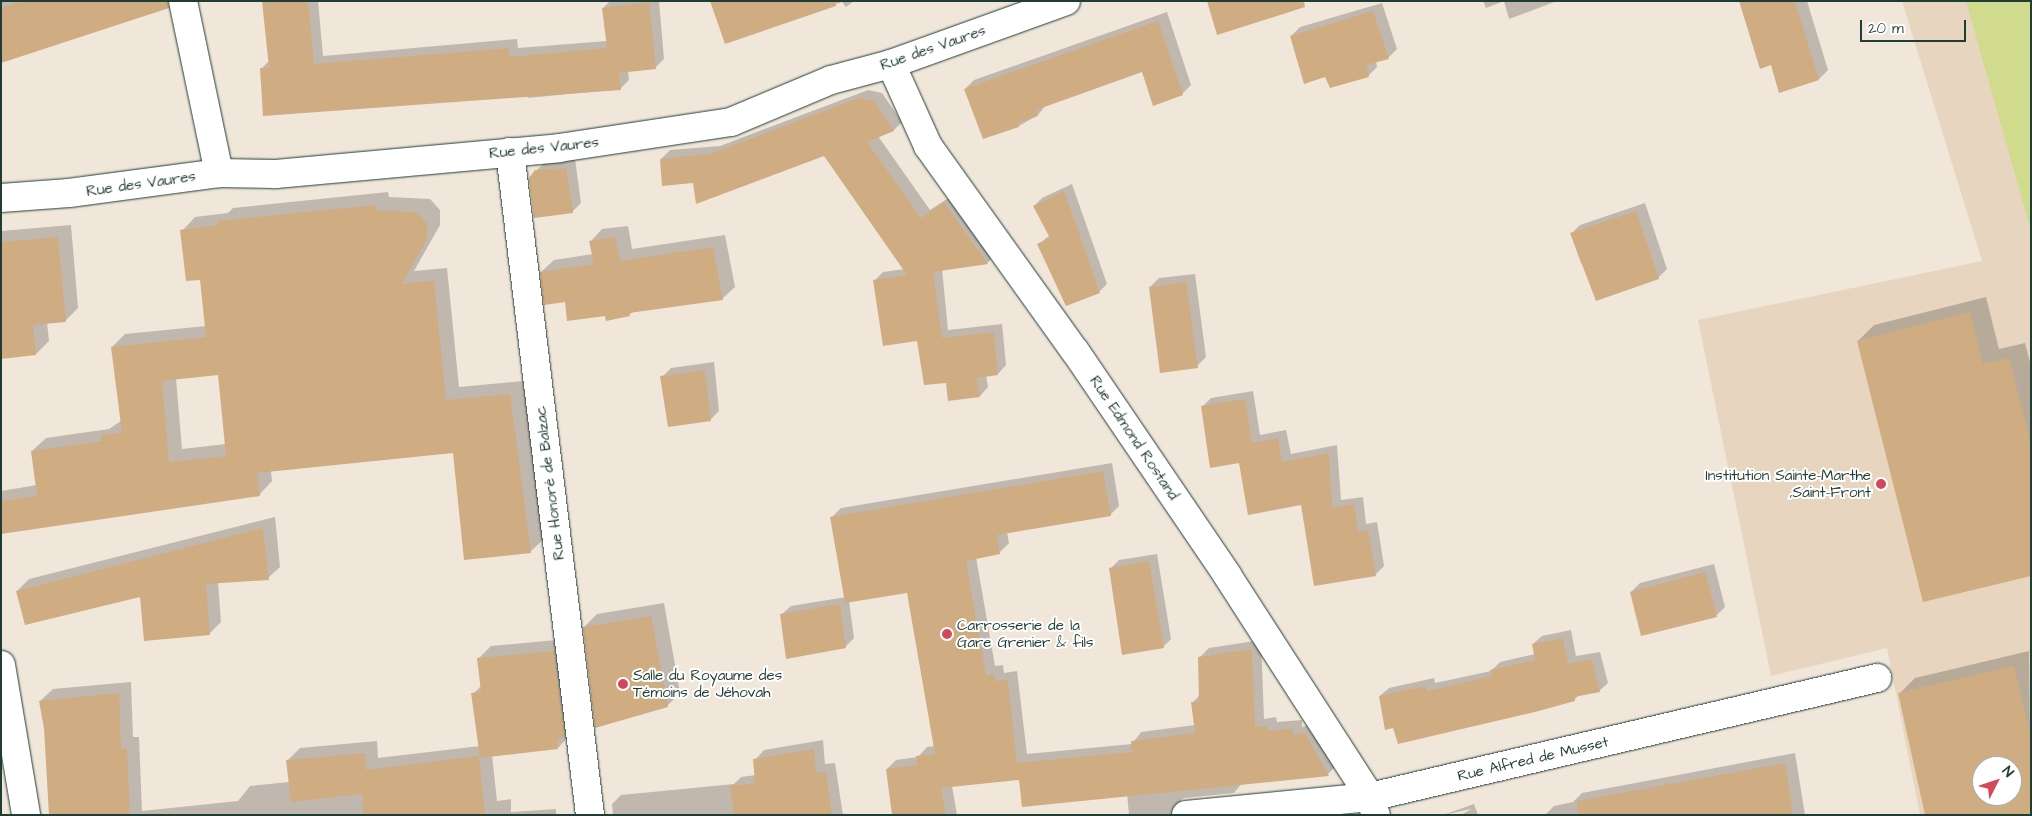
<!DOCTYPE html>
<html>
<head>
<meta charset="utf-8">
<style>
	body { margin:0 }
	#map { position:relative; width:2032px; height:816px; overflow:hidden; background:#f1e6da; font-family:"Architects Daughter",sans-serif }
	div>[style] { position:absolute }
	.built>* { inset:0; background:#e7d5c0 }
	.green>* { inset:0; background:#d0db8e }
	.shadow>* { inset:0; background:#0003 }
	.building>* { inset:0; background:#d0ac82 }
	.roads { filter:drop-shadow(0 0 1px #1f3d34) drop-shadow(0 0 1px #1f3d34) }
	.minor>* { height:28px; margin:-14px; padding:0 14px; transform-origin:14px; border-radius:14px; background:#fff }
	.dots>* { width:14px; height:14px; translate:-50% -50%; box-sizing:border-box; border:2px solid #fff; border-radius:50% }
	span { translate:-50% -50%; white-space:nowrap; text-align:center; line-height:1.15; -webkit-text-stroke:4px #fff; paint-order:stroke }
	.street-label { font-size:15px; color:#1f3d34 }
	.poi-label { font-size:15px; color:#1f3d34 }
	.right { translate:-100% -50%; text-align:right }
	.left { translate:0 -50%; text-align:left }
	.frame { position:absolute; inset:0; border:2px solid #1f3d34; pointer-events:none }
	.north { position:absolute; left:1972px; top:756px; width:50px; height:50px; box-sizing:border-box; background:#fff; border:1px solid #a5b1ae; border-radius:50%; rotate:49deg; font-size:14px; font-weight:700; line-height:20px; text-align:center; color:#1f3d34 }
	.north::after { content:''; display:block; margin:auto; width:18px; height:22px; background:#d1495b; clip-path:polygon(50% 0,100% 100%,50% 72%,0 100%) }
	.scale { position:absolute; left:1860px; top:20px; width:106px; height:22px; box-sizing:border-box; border:2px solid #1f3d34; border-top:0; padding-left:6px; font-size:15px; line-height:18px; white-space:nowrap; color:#1f3d34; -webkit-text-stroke:4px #fff; paint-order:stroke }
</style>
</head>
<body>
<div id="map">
	<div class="built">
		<div style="clip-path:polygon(evenodd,1902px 1px,2031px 1px,2031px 815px,1920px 815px,1887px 648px,1771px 676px,1698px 320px,1982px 261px,1902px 1px,1982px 766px,2012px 766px,2012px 796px,1982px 796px,1982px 766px)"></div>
	</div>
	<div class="green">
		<div style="clip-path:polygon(1966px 1px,2031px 1px,2031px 231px)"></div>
	</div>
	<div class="shadow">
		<div style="clip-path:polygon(1px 1px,157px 1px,1px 62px)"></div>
		<div style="clip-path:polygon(264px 1px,318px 1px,323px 56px,517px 39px,518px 48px,607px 41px,603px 8px,610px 1px,659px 1px,664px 59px,655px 68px,628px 71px,629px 80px,620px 89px,528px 98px,527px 95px,261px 69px,270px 60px)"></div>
		<div style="clip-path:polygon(711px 1px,854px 1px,846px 7px,842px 2px,726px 43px)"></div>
		<div style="clip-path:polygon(1483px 1px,1557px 1px,1509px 19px,1504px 1px,1486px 8px)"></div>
		<div style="clip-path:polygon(1746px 1px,1807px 1px,1828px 70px,1819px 79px,1779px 91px,1772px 63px)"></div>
		<div style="clip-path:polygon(1382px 3px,1397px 49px,1388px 58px,1376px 61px,1377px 67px,1368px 76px,1326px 75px,1291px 36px,1300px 27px)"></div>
		<div style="clip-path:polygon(1167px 12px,1191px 85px,1182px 94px,1142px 71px,1046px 105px,1038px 115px,1019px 126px,965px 89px,974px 80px)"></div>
		<div style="clip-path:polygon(868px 90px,882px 93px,902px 122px,894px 130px,878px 136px,930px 210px,953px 195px,996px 255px,987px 263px,942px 269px,948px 330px,1002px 324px,1006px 365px,998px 374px,986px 375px,988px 387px,980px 396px,947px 382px,874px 281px,883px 272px,905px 269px,824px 154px,694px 181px,661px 159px,670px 150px,720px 146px)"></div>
		<div style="clip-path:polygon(575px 159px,581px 203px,572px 212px,536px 171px,545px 162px)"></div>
		<div style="clip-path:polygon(1072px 184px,1107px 284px,1099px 292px,1039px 244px,1050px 235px,1034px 206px,1042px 198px)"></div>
		<div style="clip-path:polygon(evenodd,388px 192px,389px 197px,430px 199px,440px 210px,440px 225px,414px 271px,447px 268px,459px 387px,523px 381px,544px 539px,530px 552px,454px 452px,271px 471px,272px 481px,259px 495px,1px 532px,1px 491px,37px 485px,32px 451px,46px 438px,109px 429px,121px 421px,112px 347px,125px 334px,206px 326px,201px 279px,182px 231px,195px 217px,228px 213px,233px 208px,388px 192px,219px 374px,226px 444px,182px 449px,176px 378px,219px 374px)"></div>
		<div style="clip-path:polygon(1645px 203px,1667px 269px,1658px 278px,1581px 263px,1571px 234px,1580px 225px)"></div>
		<div style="clip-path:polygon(71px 225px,78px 308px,65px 321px,47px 322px,49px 341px,36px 354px,1px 357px,1px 231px)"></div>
		<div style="clip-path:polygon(628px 226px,632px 249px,725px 235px,735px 287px,722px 299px,634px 311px,629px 315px,606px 315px,567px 300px,541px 272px,554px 260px,593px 254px,590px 242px,602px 229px)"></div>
		<div style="clip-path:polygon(1195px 274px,1206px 357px,1197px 366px,1150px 287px,1159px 278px)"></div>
		<div style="clip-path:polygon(1986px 297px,1999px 349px,2025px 343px,2031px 366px,2031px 574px,1858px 341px,1874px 325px)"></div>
		<div style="clip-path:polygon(714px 362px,719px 411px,710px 420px,662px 377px,671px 368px)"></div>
		<div style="clip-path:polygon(1253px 391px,1260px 435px,1286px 430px,1291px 454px,1337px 445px,1341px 500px,1363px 497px,1366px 524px,1377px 522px,1384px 566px,1375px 575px,1302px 504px,1240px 462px,1202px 407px,1211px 398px)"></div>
		<div style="clip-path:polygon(1112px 463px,1119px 506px,1110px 515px,1007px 532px,1009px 543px,999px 553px,976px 557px,995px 666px,1003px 665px,1004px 673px,1017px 671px,1027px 754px,1132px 744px,1141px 732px,1195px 725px,1192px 703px,1200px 695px,1199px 658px,1209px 648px,1261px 640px,1264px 719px,1276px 717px,1277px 722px,1302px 720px,1302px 727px,1314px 724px,1337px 765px,1328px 774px,1243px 782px,1234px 793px,1184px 798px,1181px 800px,1183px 815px,1129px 815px,1127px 793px,1020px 779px,952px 786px,957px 815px,893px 815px,887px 769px,896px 760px,918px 757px,927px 747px,935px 746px,908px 592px,849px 601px,854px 638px,845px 647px,781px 615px,791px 606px,846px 597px,832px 517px,841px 508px)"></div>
		<div style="clip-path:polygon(275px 517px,280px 567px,268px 578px,218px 582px,221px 622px,209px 634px,141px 595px,17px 591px,29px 579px)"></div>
		<div style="clip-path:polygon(1157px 554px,1171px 639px,1163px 647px,1111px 568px,1119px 560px)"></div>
		<div style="clip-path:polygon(1714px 564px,1725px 607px,1716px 616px,1631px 592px,1640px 583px)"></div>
		<div style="clip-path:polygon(664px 603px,680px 693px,667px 706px,584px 627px,597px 614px)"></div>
		<div style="clip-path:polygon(1571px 630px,1576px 656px,1600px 652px,1608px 683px,1599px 691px,1579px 695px,1574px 700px,1380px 696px,1389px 688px,1434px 678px,1435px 683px,1491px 671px,1500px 662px,1535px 654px,1533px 644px,1542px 636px)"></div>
		<div style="clip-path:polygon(567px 639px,570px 735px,558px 748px,492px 755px,497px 801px,511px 799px,511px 812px,556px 809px,556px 815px,49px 815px,48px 754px,40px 701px,53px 689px,131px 682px,133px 737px,139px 737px,142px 811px,238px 801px,250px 786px,289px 782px,288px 760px,300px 748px,377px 741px,378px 758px,480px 746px,473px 694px,482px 685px,478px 659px,491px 646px)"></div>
		<div style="clip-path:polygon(evenodd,2029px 651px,2031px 815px,1926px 815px,1900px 693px,1915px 678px,2029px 651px,1982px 766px,2012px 766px,2012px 796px,1982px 796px,1982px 766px)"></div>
		<div style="clip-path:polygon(823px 740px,825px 764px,835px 763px,843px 815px,613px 815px,612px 804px,621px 795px,734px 784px,741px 777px,756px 775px,755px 760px,764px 750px)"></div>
		<div style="clip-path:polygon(1795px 753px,1805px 815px,1545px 815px,1554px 806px,1573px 802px,1582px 793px)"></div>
		<div style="clip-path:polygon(1474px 804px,1478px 815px,1461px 815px,1471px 809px,1443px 815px)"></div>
	</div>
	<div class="building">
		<div style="clip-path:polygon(22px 1px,168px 1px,169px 8px,1px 63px,1px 8px)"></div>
		<div style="clip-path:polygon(262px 1px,308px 1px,314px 64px,509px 48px,509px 57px,607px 48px,602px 8px,649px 2px,656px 69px,619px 73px,621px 90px,263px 116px,260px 68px,269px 68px)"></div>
		<div style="clip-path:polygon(710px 1px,835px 1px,836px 6px,725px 44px)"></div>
		<div style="clip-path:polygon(1207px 1px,1304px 1px,1305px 7px,1217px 35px)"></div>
		<div style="clip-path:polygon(1739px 1px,1795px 1px,1819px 80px,1779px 93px,1771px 65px,1760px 69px)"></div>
		<div style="clip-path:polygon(1373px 11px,1389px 59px,1366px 65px,1369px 77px,1330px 88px,1325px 77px,1304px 84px,1290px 36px)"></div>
		<div style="clip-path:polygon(1158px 21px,1183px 95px,1153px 106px,1142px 72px,1036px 110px,1038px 116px,1018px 123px,1019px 127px,983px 139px,964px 89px)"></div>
		<div style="clip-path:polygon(859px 98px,874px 101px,894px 131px,867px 142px,921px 218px,944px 202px,988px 264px,933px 272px,942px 338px,934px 339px,994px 332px,998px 375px,977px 378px,980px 397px,948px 401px,946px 383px,924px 385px,917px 341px,883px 346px,873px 280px,907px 275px,824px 156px,696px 204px,693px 183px,662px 186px,660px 159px,710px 154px)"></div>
		<div style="clip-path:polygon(566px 168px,573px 213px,534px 218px,529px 178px,535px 170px)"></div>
		<div style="clip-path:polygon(1064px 191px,1100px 293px,1066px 306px,1037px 244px,1050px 238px,1033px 206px)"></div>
		<div style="clip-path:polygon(evenodd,375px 205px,376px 210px,416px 212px,427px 224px,427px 239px,402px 284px,434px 280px,446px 400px,510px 394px,531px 553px,464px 560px,453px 453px,257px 473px,260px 496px,1px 534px,1px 501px,37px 496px,31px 451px,102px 441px,101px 435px,122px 433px,111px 347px,206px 337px,200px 280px,186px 281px,180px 230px,218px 225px,218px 221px,375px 205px,218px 375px,226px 456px,169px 462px,162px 381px,218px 375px)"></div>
		<div style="clip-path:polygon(1636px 211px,1659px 279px,1596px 301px,1570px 233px)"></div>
		<div style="clip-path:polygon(58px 237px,66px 322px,33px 325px,36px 355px,1px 359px,1px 242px)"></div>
		<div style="clip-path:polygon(615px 237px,620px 261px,713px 247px,723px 300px,629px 313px,630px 316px,606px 321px,605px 316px,567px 321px,565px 302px,544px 305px,540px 272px,594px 264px,589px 241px)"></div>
		<div style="clip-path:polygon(1186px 282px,1198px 368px,1160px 373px,1149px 287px)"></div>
		<div style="clip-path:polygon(1970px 312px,1983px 364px,2009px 358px,2031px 445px,2031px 576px,1923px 602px,1857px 341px)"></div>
		<div style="clip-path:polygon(705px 370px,711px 421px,668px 427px,660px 376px)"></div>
		<div style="clip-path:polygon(1245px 399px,1252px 443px,1278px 438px,1282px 462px,1329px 453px,1332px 508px,1354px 504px,1358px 532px,1368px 530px,1376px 576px,1314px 586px,1301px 505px,1248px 515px,1239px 463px,1210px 468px,1201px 406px)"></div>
		<div style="clip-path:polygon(1103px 471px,1111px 516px,997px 535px,1000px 554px,966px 561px,986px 675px,994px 674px,995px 681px,1008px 680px,1017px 763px,1132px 752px,1131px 741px,1195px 733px,1191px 702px,1199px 702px,1198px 657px,1252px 649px,1255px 727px,1267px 726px,1268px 731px,1293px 728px,1293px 735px,1305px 733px,1329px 776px,1022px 807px,1019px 780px,941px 788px,946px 815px,892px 815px,886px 769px,917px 765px,916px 756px,935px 754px,907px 593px,845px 603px,830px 517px)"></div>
		<div style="clip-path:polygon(263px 528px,269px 580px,206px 584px,210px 635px,144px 641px,140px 597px,25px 625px,16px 591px)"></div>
		<div style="clip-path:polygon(1149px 561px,1164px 648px,1122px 655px,1109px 568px)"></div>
		<div style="clip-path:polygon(1705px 572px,1717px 617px,1641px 636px,1630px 592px)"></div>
		<div style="clip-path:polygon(840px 604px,846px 648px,786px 659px,780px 614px)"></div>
		<div style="clip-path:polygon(651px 616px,668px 707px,595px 728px,583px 627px)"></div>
		<div style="clip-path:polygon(1563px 638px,1568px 664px,1592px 659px,1600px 692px,1574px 697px,1575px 701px,1535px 712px,1398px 744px,1393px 728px,1385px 730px,1379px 696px,1425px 686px,1427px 691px,1492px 676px,1490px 670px,1535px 660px,1532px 644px)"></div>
		<div style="clip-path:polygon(554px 651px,565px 737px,557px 740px,558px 749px,480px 758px,471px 693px,481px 692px,477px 658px)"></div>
		<div style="clip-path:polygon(evenodd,2014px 666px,2031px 738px,2031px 815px,1925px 815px,1898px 693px,2014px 666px,1982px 766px,2012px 766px,2012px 796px,1982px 796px,1982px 766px)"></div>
		<div style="clip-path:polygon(119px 693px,121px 749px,127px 749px,130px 815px,49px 815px,44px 728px,39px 701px)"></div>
		<div style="clip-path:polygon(814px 749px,816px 773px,826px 772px,832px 815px,734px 815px,730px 786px,755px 783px,753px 759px)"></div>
		<div style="clip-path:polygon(365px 753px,366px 770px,479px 756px,485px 815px,363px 815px,362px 794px,291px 802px,286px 760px)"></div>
		<div style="clip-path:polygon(1785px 763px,1793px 815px,1578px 815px,1577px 801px)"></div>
	</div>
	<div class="roads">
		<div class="minor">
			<div style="left:183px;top:1px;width:176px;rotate:78.2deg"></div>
			<div style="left:891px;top:64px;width:90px;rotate:65.7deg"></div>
			<div style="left:928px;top:146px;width:252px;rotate:54.4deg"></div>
			<div style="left:1075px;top:351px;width:271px;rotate:55.8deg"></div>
			<div style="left:1227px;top:575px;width:264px;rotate:57.2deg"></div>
			<div style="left:1370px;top:797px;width:19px;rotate:72deg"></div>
			<div style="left:510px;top:152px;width:668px;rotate:83.12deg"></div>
			<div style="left:1px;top:198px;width:68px;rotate:-4.2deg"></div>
			<div style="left:69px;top:193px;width:151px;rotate:-7.6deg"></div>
			<div style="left:219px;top:173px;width:57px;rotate:1deg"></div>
			<div style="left:276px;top:174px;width:284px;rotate:-5.2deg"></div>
			<div style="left:559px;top:148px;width:174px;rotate:-8.6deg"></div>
			<div style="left:731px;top:122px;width:108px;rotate:-22.8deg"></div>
			<div style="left:831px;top:80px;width:62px;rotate:-14.9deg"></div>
			<div style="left:891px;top:64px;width:186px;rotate:-19.8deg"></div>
			<div style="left:1px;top:665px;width:152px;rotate:80.5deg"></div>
			<div style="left:1186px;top:815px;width:185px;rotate:-5.6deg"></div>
			<div style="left:1370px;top:797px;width:521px;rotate:-13.21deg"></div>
		</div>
	</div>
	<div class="dots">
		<div style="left:1881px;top:484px;background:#d1495b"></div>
		<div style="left:947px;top:634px;background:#d1495b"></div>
		<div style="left:623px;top:684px;background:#d1495b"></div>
	</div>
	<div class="street-label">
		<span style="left:933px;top:48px;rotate:-19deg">Rue des Vaures</span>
		<span style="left:544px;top:148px;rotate:-6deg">Rue des Vaures</span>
		<span style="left:141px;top:184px;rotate:-8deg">Rue des Vaures</span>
		<span style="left:1134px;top:438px;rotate:56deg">Rue Edmond Rostand</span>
		<span style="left:550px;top:483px;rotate:-97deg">Rue Honoré de Balzac</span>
		<span style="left:1533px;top:759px;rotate:-13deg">Rue Alfred de Musset</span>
	</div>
	<div class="poi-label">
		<span class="right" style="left:1871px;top:484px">Institution Sainte-Marthe<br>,Saint-Front</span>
		<span class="left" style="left:957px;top:634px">Carrosserie de la<br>Gare Grenier &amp; fils</span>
		<span class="left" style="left:633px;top:684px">Salle du Royaume des<br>Témoins de Jéhovah</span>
	</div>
	<div class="frame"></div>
	<div class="north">N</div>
	<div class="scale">20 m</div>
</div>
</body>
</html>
